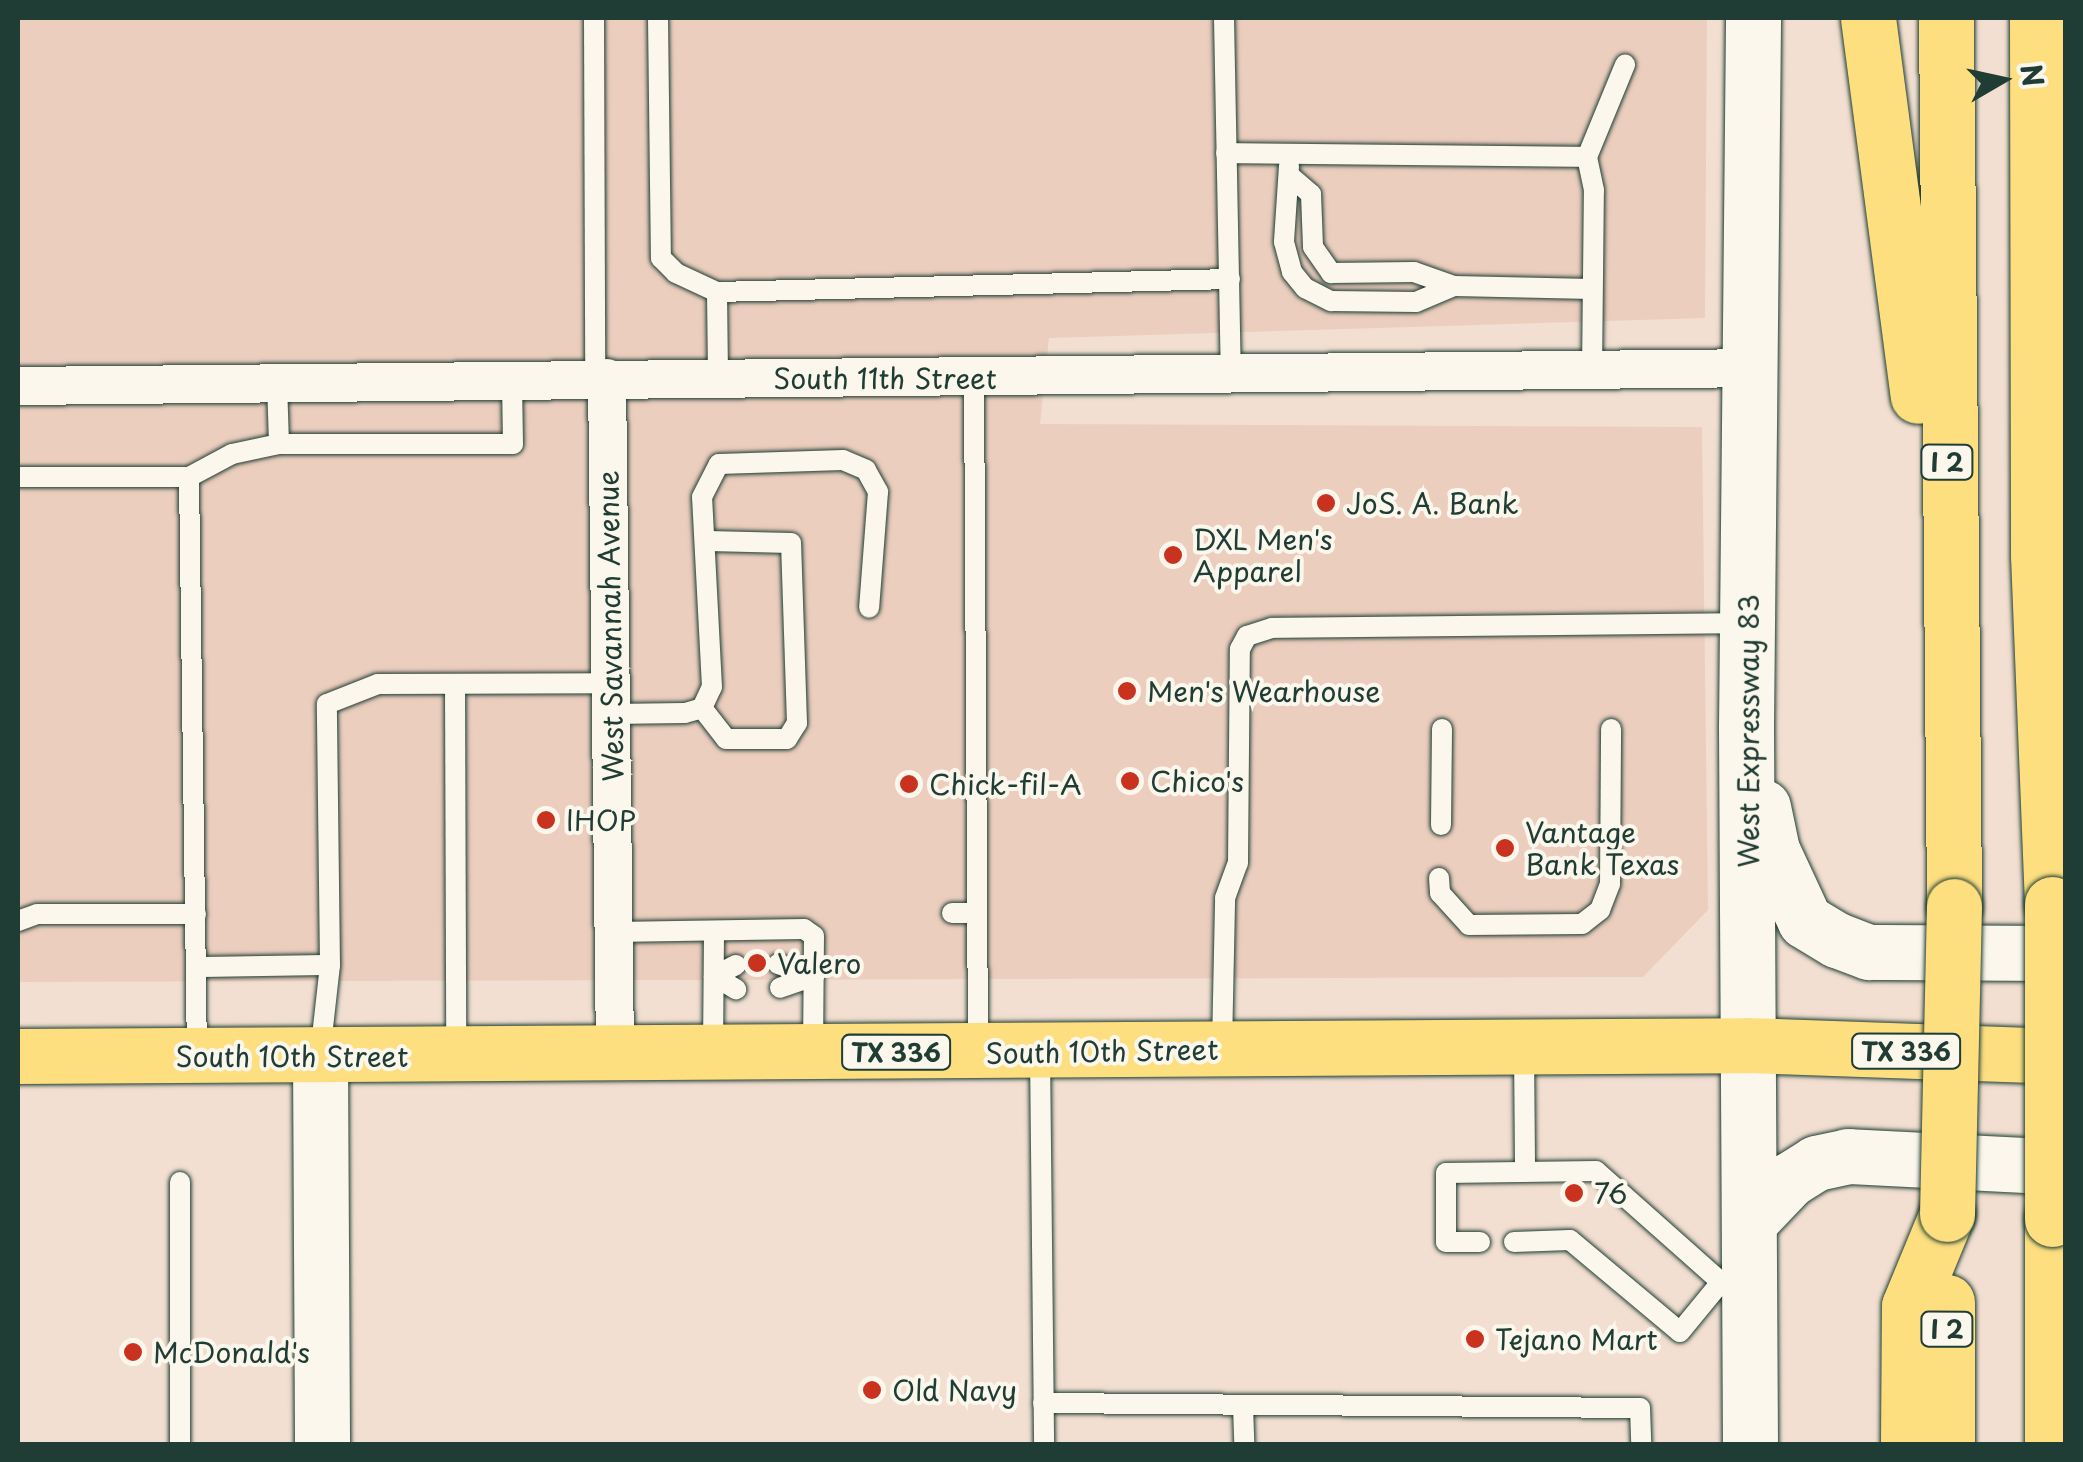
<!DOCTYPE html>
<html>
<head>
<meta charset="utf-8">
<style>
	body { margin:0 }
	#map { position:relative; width:2083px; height:1462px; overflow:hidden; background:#f2dfd1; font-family:"Playpen Sans",sans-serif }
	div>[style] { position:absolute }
	.built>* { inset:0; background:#eccebe }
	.roads { filter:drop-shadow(0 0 2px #1f3d34) drop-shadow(0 0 2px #1f3d34) }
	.service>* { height:20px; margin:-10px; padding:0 10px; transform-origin:10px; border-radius:10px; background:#fbf7ec }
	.minor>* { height:38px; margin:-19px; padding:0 19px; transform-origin:19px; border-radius:19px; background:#fbf7ec }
	.secondary>* { height:55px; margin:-27.5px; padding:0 27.5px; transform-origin:27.5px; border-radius:27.5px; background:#fbf7ec }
	.primary>* { height:55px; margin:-27.5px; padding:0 27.5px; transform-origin:27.5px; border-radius:27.5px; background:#fddf80 }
	.motorway>* { height:55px; margin:-27.5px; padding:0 27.5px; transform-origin:27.5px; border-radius:27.5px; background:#fddf80 }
	.bridges { filter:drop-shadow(0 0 2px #1f3d34) drop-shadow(0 0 2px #1f3d34) }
	.motorway-bridge>* { height:55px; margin:-27.5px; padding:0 27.5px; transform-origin:27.5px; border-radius:27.5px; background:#fddf80 }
	.dots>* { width:28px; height:28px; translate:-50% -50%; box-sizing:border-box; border:5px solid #fbf7ec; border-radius:50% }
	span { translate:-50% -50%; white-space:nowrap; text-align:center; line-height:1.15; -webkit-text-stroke:8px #fbf7ec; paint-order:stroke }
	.shield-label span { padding:2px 8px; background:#fbf7ec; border:2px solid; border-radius:8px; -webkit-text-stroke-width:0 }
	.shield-label { font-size:25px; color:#1f3d34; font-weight:700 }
	.street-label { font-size:28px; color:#1f3d34 }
	.poi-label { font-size:28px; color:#1f3d34 }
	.left { translate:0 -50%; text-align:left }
	.frame { position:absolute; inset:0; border:20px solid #1f3d34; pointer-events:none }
	.north { position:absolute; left:1953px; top:30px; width:100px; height:100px; -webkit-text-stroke:8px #fbf7ec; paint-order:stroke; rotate:81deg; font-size:28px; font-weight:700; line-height:40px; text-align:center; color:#1f3d34 }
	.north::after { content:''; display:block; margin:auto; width:35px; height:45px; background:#1f3d34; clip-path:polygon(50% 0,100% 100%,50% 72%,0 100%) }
</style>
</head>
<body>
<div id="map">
	<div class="built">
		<div style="clip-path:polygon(18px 18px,1707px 18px,1705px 318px,1049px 338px,1040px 424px,1702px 427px,1708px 910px,1643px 977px,18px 982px)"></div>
	</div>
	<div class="roads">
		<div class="service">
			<div style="left:594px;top:18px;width:360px;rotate:89.8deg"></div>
			<div style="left:658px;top:18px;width:240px;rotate:89.3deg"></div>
			<div style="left:661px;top:258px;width:21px;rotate:45deg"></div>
			<div style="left:676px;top:273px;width:45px;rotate:24.9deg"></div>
			<div style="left:717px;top:292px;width:513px;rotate:-1.45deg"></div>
			<div style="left:1224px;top:18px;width:357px;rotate:88.9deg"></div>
			<div style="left:1226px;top:153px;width:361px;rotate:0.6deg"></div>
			<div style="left:1289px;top:166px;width:76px;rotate:93.8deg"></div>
			<div style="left:1284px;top:242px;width:31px;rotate:75deg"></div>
			<div style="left:1292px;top:272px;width:21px;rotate:51deg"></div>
			<div style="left:1305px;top:288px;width:29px;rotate:27deg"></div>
			<div style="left:1331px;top:301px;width:85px;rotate:0.7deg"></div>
			<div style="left:1416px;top:302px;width:41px;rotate:-22.8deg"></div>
			<div style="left:1290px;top:176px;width:28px;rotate:41deg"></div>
			<div style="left:1311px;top:194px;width:53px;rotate:87.8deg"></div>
			<div style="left:1313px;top:247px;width:32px;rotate:55deg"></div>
			<div style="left:1331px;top:273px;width:83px;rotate:-0.7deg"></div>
			<div style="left:1414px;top:272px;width:42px;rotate:19.3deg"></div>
			<div style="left:1454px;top:286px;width:138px;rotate:1.2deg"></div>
			<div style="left:717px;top:292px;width:87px;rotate:89.3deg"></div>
			<div style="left:1592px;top:372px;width:182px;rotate:-89.4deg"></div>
			<div style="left:1594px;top:190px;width:34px;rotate:-102deg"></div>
			<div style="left:1587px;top:157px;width:100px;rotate:-67.6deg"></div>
			<div style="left:974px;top:377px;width:673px;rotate:89.66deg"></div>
			<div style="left:277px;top:383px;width:61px;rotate:88.1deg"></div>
			<div style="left:279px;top:444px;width:234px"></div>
			<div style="left:513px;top:444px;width:65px;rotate:-90.9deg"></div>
			<div style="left:18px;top:477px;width:171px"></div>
			<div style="left:189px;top:477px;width:49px;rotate:-28.1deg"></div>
			<div style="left:232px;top:454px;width:48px;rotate:-12deg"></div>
			<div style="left:189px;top:477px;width:577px;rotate:89.21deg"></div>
			<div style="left:455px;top:684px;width:368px;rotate:89.8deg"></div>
			<div style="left:702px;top:708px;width:39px;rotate:52deg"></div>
			<div style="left:726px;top:739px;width:61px"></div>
			<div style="left:787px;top:739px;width:19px;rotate:-58deg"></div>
			<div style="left:797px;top:723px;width:180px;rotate:-91.9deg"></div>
			<div style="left:791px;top:543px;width:83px;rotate:-178.6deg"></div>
			<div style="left:611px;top:714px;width:74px;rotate:-0.8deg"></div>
			<div style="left:685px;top:713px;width:18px;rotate:-16deg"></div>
			<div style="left:702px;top:708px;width:23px;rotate:-65deg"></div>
			<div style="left:712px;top:687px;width:190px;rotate:-93deg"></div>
			<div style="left:702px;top:497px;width:37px;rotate:-63deg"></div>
			<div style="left:719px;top:464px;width:124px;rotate:-1.8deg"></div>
			<div style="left:843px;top:460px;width:25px;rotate:23deg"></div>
			<div style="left:866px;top:470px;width:25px;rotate:61deg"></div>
			<div style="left:878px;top:492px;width:116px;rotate:94.4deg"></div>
			<div style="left:1441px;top:825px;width:96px;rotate:-89.4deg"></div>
			<div style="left:1439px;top:878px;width:15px;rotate:86deg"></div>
			<div style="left:1440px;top:893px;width:43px;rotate:47.8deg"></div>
			<div style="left:1469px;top:925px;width:113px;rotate:-0.5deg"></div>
			<div style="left:1582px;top:924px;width:23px;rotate:-38deg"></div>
			<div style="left:1600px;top:910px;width:28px;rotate:-69deg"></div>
			<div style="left:1610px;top:884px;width:155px;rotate:-89.6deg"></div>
			<div style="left:952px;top:913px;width:25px"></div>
			<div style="left:18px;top:921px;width:20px;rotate:-20deg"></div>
			<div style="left:37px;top:914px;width:159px"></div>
			<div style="left:614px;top:932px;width:190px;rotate:-0.9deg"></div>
			<div style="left:804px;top:929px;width:12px;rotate:35deg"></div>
			<div style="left:814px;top:936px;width:115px;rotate:90.5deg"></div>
			<div style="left:778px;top:964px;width:38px;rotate:18deg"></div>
			<div style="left:814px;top:976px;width:36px;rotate:161deg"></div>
			<div style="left:330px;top:965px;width:261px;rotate:-90.7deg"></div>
			<div style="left:327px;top:704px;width:55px;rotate:-21.4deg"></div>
			<div style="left:378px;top:684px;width:233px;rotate:-0.2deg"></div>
			<div style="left:736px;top:965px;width:25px;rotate:153deg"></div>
			<div style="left:714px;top:976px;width:26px;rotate:31deg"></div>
			<div style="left:197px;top:967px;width:133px;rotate:-0.9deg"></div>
			<div style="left:330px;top:965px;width:90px;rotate:96.4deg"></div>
			<div style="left:1222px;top:1047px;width:149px;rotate:-88.8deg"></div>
			<div style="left:1225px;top:898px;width:37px;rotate:-70deg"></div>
			<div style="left:1238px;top:863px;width:214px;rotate:-89.5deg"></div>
			<div style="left:1240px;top:649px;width:15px;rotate:-62deg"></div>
			<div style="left:1247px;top:636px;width:26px;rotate:-18deg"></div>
			<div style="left:1272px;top:628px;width:474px;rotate:-0.6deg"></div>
			<div style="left:713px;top:1049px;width:118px;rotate:-89.5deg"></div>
			<div style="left:1524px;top:1049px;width:123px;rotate:89.5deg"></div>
			<div style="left:1040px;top:1053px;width:391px;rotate:89.4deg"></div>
			<div style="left:180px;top:1182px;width:262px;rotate:90deg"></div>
			<div style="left:1480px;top:1242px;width:34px;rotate:180deg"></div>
			<div style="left:1446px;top:1242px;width:69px;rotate:-90deg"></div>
			<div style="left:1446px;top:1173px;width:150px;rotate:-0.8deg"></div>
			<div style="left:1596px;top:1171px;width:167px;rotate:41.6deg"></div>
			<div style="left:1721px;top:1282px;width:27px;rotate:-2deg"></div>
			<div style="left:1514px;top:1242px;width:56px;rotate:-2deg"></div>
			<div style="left:1570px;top:1240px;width:143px;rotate:39.9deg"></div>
			<div style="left:1680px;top:1332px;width:65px;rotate:-50.6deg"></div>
			<div style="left:1043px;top:1403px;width:597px;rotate:0.48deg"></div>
			<div style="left:1640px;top:1408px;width:36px;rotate:88deg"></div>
			<div style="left:1243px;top:1406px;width:38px;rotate:88deg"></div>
		</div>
		<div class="minor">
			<div style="left:607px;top:378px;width:677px;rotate:89.32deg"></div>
			<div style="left:18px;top:386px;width:1735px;rotate:-0.59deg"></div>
		</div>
		<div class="secondary">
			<div style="left:1763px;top:807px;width:44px;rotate:78.2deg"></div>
			<div style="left:1772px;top:850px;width:78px;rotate:65.1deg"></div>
			<div style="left:1805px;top:921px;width:37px;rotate:31deg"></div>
			<div style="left:1837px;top:940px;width:34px;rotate:21deg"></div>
			<div style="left:1869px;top:952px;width:197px;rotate:0.3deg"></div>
			<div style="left:320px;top:1056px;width:388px;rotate:89.7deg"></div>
			<div style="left:1750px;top:1221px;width:57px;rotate:-46.4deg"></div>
			<div style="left:1789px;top:1180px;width:32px;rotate:-32deg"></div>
			<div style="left:1816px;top:1163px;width:33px;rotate:-12deg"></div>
			<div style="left:1848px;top:1156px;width:218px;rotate:2.9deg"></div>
			<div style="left:1750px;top:1444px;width:718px;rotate:-90.32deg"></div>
			<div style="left:1746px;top:726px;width:708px;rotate:-89.43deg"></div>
		</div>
		<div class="primary">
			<div style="left:18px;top:1056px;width:1729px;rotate:-0.36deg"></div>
			<div style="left:1747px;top:1045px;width:319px;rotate:2deg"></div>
		</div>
		<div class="motorway">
			<div style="left:1868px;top:18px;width:381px;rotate:82.5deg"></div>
			<div style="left:1946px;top:18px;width:888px;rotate:89.48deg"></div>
			<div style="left:2037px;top:18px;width:537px;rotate:89.89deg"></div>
			<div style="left:2038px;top:555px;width:349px;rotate:87.7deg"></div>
			<div style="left:2052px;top:1219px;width:225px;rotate:90deg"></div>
			<div style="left:1908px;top:1444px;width:138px;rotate:-89.6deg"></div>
			<div style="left:1909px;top:1306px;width:100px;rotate:-67.6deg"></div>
			<div style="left:1947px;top:1444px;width:142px;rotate:-90deg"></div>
		</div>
	</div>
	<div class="bridges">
		<div class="motorway-bridge">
			<div style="left:1947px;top:1214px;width:308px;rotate:-88.7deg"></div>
			<div style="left:2052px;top:1219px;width:315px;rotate:-90deg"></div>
		</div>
	</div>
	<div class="dots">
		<div style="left:1326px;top:503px;background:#c8321e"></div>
		<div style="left:1173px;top:555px;background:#c8321e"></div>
		<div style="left:1127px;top:691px;background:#c8321e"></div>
		<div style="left:1130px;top:781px;background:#c8321e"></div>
		<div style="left:909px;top:784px;background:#c8321e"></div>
		<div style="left:546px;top:820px;background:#c8321e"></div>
		<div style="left:1505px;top:848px;background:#c8321e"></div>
		<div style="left:757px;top:963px;background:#c8321e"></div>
		<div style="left:1574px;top:1193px;background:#c8321e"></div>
		<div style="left:1475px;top:1339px;background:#c8321e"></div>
		<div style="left:133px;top:1352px;background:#c8321e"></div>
		<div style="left:872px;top:1390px;background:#c8321e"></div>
	</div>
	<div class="shield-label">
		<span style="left:1947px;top:462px">I 2</span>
		<span style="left:1906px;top:1051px">TX 336</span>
		<span style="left:896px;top:1052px">TX 336</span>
		<span style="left:1947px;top:1329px">I 2</span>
	</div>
	<div class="street-label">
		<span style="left:885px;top:378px">South 11th Street</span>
		<span style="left:610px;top:626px;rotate:-91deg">West Savannah Avenue</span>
		<span style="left:1748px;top:731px;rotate:-90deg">West Expressway 83</span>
		<span style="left:1102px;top:1051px;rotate:-1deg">South 10th Street</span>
		<span style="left:292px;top:1056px">South 10th Street</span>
	</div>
	<div class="poi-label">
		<span class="left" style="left:1346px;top:503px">JoS. A. Bank</span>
		<span class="left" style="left:1193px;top:555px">DXL Men's<br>Apparel</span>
		<span class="left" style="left:1147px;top:691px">Men's Wearhouse</span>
		<span class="left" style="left:1150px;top:781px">Chico's</span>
		<span class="left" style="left:929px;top:784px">Chick-fil-A</span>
		<span class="left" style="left:566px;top:820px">IHOP</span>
		<span class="left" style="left:1525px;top:848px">Vantage<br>Bank Texas</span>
		<span class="left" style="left:777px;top:963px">Valero</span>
		<span class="left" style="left:1594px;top:1193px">76</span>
		<span class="left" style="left:1495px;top:1339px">Tejano Mart</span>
		<span class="left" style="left:153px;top:1352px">McDonald's</span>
		<span class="left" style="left:892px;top:1390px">Old Navy</span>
	</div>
	<div class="frame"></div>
	<div class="north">N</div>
</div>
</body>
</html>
